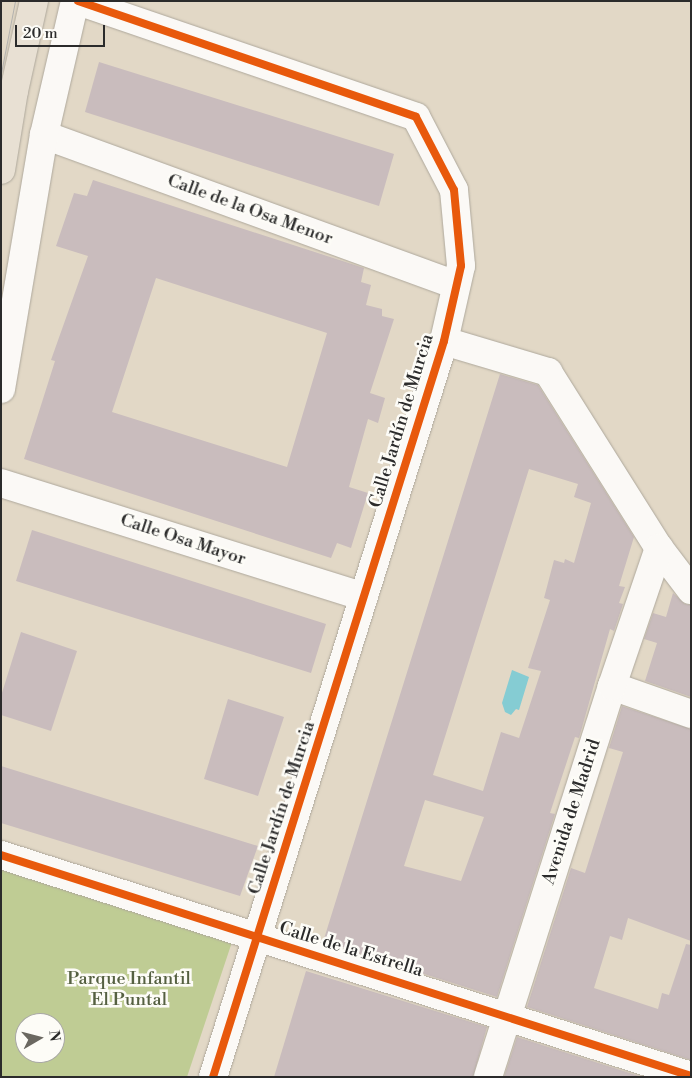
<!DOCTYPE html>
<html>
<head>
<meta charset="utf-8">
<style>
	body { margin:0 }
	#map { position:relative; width:692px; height:1078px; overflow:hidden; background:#e2d8c6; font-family:"Libre Bodoni",serif }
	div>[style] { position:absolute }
	.green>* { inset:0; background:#bfcc94 }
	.water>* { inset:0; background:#85ccd3 }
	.building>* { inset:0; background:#c9bcbd }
	.roads { filter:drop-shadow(0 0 1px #aea89c) drop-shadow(0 0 1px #aea89c) }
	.street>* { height:28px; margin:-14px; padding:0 14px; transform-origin:14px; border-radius:14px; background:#fbf9f6 }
	.primary>* { height:28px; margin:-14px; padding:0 14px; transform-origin:14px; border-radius:14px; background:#e8e0d3 }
	.tram>* { height:1px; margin:-0.5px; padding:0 0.5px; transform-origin:0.5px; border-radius:0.5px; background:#b2b1ae }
	.cycleway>* { height:8px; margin:-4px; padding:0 4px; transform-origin:4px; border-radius:4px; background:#e8590c }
	span { translate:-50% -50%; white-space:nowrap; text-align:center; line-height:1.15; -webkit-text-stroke:5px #fdfcf7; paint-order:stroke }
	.street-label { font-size:18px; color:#2b2b2b }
	.park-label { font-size:18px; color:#556041 }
	.frame { position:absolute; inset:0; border:2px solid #2b2b2b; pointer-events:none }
	.north { position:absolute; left:15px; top:1013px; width:50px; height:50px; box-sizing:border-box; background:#fdfcf7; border:1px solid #a9a8a5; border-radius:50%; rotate:82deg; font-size:14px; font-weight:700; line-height:20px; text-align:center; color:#2b2b2b }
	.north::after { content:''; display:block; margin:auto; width:18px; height:22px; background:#6b6861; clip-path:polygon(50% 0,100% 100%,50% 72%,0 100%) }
	.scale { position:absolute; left:15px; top:25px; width:90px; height:22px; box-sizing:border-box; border:2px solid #2b2b2b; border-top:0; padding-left:6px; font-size:15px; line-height:18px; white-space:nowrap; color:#2b2b2b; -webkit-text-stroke:4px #fdfcf7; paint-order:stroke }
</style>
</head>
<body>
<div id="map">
	<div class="green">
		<div style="clip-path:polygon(evenodd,1px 861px,233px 939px,187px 1077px,1px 1077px,1px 861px,25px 1023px,55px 1023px,55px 1053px,25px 1053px,25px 1023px)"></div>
	</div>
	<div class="water">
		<div style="clip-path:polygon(512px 670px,529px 677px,519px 710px,516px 709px,511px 715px,505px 712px,502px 703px)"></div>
	</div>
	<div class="building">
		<div style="clip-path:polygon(99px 62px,394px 154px,379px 206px,85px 112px)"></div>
		<div style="clip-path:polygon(evenodd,93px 180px,364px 268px,361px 282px,371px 285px,366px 305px,382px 309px,382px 316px,394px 319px,370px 393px,385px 398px,378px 423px,368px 419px,349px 487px,368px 493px,351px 548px,337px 543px,331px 558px,24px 459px,55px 361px,51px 360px,88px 256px,56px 246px,74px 193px,87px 196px,93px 180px,156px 278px,327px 333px,287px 467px,112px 412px,156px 278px)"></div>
		<div style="clip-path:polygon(evenodd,500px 374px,538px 385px,634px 537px,619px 586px,625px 587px,619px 603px,623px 604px,614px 631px,610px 629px,579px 738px,575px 737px,550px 813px,555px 814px,497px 997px,323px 942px,500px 374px,529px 469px,578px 484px,574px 497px,591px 503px,574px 563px,565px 559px,564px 563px,554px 560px,544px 598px,550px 600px,528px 668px,541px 671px,519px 738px,501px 732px,483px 791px,433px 775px,529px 469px,500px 374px,425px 800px,484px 817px,461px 881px,404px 866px,425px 800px)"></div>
		<div style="clip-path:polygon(32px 530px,326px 624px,311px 673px,16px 581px)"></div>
		<div style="clip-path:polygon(673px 593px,685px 604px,691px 605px,691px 697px,645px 681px,657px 643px,644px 639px,653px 613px,666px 617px)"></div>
		<div style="clip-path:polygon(21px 632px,77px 651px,51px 731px,1px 715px,1px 696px)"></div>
		<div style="clip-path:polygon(228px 699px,284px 717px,258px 796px,204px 779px)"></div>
		<div style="clip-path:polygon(622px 706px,691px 729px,691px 941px,628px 918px,622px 940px,610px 936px,594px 988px,658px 1009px,662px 993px,669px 995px,686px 944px,691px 945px,691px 1060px,527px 1007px,571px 868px,585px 873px,623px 752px,609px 748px)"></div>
		<div style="clip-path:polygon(1px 766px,258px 846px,240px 896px,1px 823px)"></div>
		<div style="clip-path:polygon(306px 971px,487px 1027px,473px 1077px,274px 1077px)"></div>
		<div style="clip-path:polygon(517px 1037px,642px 1077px,504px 1077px)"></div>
	</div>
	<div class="roads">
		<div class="street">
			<div style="left:78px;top:1px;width:357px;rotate:18.9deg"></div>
			<div style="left:416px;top:117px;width:82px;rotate:62.5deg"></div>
			<div style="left:454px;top:190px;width:76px;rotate:84.7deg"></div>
			<div style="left:461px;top:266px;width:77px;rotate:102.8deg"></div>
			<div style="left:444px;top:341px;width:771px;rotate:107.42deg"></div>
			<div style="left:44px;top:135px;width:438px;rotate:20deg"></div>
			<div style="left:444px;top:341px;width:109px;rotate:16.6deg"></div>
			<div style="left:548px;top:372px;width:208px;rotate:57.8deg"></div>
			<div style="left:659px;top:548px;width:53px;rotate:52.7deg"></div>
			<div style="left:1px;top:389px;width:258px;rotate:-80.4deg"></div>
			<div style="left:44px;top:135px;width:138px;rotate:-77deg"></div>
			<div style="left:1px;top:483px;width:380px;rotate:17.4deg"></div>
			<div style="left:612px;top:686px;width:84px;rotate:19.5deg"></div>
			<div style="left:1px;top:855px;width:725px;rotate:17.76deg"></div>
			<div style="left:488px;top:1077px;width:410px;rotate:-72.4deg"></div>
			<div style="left:612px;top:686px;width:146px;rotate:-71.2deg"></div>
		</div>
		<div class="primary">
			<div style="left:1px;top:170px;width:80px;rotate:-80.7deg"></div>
			<div style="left:14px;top:91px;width:92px;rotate:-77.5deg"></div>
		</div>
	</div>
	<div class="tram">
		<div style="left:1px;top:73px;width:73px;rotate:-79deg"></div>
	</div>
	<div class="cycleway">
		<div style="left:78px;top:1px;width:357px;rotate:18.9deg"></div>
		<div style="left:416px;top:117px;width:82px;rotate:62.5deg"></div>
		<div style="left:454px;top:190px;width:76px;rotate:84.7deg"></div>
		<div style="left:461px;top:266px;width:77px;rotate:102.8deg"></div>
		<div style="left:444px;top:341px;width:771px;rotate:107.42deg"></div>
		<div style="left:1px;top:855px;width:725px;rotate:17.76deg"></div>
	</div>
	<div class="street-label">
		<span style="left:250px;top:210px;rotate:20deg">Calle de la Osa Menor</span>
		<span style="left:402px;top:421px;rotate:-73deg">Calle Jardín de Murcia</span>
		<span style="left:183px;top:540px;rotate:18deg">Calle Osa Mayor</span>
		<span style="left:282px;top:808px;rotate:-72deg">Calle Jardín de Murcia</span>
		<span style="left:572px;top:812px;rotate:-72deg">Avenida de Madrid</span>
		<span style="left:351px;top:950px;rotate:17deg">Calle de la Estrella</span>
	</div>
	<div class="park-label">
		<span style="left:129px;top:990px">Parque Infantil<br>El Puntal</span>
	</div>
	<div class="frame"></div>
	<div class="north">N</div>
	<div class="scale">20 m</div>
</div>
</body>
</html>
